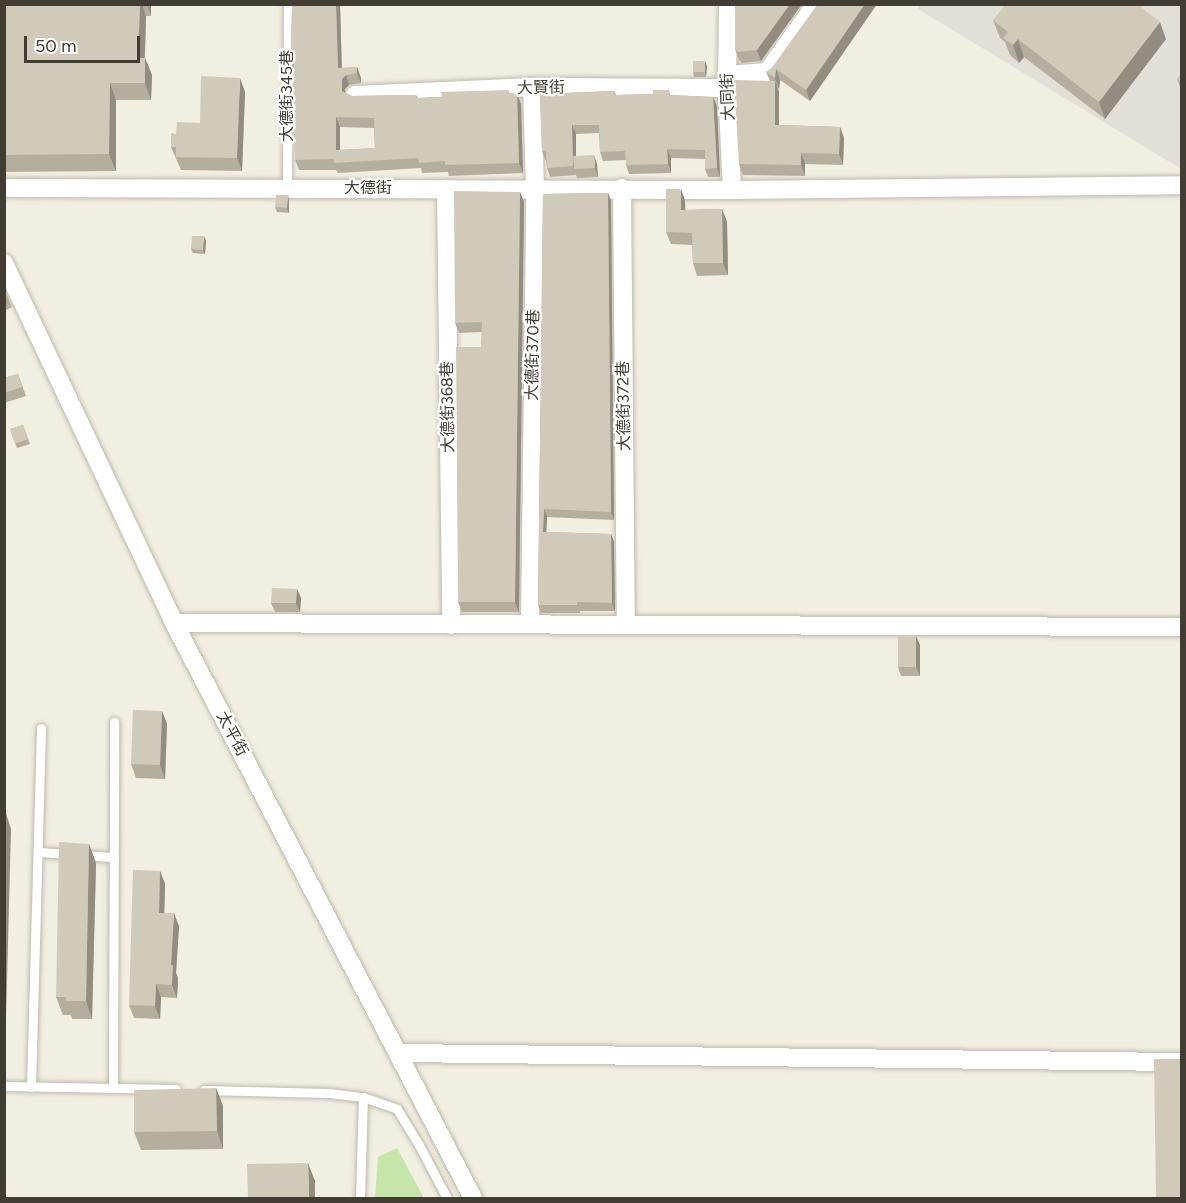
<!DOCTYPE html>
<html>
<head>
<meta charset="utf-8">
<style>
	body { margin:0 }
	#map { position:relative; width:1186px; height:1203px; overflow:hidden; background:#f1eee2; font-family:Figtree,"Noto Sans TC",sans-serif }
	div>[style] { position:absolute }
	.industrial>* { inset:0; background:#e2dfd7 }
	.green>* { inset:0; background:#c6e5ab }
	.roads { filter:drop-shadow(0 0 2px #bfb9a8) drop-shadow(0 0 2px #bfb9a8) }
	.service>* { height:9px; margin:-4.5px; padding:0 4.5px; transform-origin:4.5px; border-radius:4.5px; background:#fff }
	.minor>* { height:18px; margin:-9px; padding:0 9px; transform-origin:9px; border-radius:9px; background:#fff }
	.wall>* { inset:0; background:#b5ae9e }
	.shaded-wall>* { inset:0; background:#938d81 }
	.building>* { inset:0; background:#d2cab8 }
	span { translate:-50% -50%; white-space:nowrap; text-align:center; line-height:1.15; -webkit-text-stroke:4.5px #fff; paint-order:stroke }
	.street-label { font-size:16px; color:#423d33 }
	.frame { position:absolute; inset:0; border:6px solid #423d33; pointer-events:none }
	.scale { position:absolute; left:24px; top:36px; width:116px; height:27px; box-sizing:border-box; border:3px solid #423d33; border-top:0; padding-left:8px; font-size:18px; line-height:21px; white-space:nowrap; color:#423d33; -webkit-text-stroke:4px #fff; paint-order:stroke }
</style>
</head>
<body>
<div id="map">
	<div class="industrial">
		<div style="clip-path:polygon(920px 4px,1181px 5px,1181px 169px,918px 9px)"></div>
	</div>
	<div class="green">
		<div style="clip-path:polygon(397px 1148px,424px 1198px,375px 1198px,378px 1157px)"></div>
	</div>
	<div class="roads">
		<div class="service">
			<div style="left:287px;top:188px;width:184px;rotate:-89.7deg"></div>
			<div style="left:39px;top:852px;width:30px;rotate:4deg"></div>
			<div style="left:83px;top:855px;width:31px;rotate:4deg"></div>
			<div style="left:4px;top:1086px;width:172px;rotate:1deg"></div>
			<div style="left:31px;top:1087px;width:359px;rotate:-88.4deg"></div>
			<div style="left:113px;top:1088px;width:366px;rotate:-89.8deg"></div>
			<div style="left:204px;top:1090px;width:125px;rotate:1.4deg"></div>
			<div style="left:329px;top:1093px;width:34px;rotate:7deg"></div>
			<div style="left:363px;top:1097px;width:36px;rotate:19deg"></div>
			<div style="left:397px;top:1109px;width:42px;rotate:58.6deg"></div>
			<div style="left:419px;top:1145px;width:60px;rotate:62.2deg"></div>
			<div style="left:360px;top:1198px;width:101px;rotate:-88.3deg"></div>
		</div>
		<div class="minor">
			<div style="left:728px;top:4px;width:84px;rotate:90.7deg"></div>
			<div style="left:727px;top:88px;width:102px;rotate:87.2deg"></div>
			<div style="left:727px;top:75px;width:40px;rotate:-4.3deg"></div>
			<div style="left:767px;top:72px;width:84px;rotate:-54.2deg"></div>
			<div style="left:355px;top:95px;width:177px;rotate:-2.6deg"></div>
			<div style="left:532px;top:87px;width:195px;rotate:0.3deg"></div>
			<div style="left:4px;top:188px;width:728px;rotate:0.16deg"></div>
			<div style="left:732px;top:190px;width:450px;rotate:-0.6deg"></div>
			<div style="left:622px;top:188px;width:435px;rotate:89.5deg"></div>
			<div style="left:446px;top:189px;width:436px;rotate:89.3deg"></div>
			<div style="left:4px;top:263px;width:398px;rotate:64.7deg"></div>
			<div style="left:174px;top:623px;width:648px;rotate:62.53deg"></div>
			<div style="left:174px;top:623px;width:1008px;rotate:0.23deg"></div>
			<div style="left:530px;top:623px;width:434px;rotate:-89.3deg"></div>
			<div style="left:535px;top:189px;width:102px;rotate:-91.7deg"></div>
			<div style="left:398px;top:1053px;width:784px;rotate:0.66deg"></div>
		</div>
	</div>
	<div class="wall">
		<div style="clip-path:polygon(4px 4px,151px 4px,151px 16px,146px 16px,145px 58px,152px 75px,151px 100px,116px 100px,116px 171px,4px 172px)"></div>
		<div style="clip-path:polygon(evenodd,292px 4px,340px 4px,342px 68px,357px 67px,361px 78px,361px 83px,349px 85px,345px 89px,345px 93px,352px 96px,416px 95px,418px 98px,517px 93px,521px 104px,523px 173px,449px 176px,448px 172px,422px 173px,421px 168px,338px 173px,336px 170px,299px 170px,295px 160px,294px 74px,291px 64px,292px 4px,340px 127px,374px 128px,375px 148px,340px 150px,340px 127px)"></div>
		<div style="clip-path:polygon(737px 4px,802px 4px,761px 61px,742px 63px,739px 60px,735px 49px)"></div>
		<div style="clip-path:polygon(818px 4px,877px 4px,810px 101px,780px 80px,779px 89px,778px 88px,779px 92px,779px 125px,840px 127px,844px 138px,843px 165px,805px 164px,805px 176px,743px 175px,739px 164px,770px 81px,766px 72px,772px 68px)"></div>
		<div style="clip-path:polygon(993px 20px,1166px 39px,1105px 119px,1024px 57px,1019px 63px,1010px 55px,1005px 42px,1000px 38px)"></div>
		<div style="clip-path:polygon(707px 66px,706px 77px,694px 77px,693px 72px)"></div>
		<div style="clip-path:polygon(1182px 73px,1182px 92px,1177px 79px)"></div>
		<div style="clip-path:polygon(669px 90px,670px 95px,713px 97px,717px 106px,720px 177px,708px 177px,705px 169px,705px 159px,671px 158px,671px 173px,629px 174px,626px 165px,626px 160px,603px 161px,600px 152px,599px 133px,576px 134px,576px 156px,597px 164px,598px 177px,577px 178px,576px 175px,550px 177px,547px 168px,546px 160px,545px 160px,542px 151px,540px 94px,614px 91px,616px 95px,653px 94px)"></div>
		<div style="clip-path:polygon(245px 92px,242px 171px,181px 170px,171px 147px,176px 134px,200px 123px)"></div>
		<div style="clip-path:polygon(681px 189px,685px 201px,685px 210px,722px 209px,727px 222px,728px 275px,697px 276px,693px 263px,692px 245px,671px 244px,666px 232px)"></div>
		<div style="clip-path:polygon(520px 192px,524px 202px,519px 612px,462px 612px,458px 602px,481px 347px,482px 332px,459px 333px,455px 323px)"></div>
		<div style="clip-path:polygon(608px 193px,611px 201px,614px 520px,547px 517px,546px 532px,611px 534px,614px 542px,615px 611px,580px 611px,580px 613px,541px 613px,538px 605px,543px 194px)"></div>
		<div style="clip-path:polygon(289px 200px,289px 213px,277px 212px,275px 207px)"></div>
		<div style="clip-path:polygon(206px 241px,205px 254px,193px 253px,191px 249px)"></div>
		<div style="clip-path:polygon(4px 288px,12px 307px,4px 311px)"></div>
		<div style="clip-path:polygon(18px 374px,26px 396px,4px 403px,4px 378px)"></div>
		<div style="clip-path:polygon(23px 425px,30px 444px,17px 448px,10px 429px)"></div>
		<div style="clip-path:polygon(297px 589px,301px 598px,300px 612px,275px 612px,271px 603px)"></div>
		<div style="clip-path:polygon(916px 636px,920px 645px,920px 676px,901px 676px,898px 667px)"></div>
		<div style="clip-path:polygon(162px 711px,167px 724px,165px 779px,136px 778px,131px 764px)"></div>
		<div style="clip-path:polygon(89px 844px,96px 863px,92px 1019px,72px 1019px,71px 1015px,63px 1015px,56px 997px)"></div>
		<div style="clip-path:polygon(160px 871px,165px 884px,164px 913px,179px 926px,176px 973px,178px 978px,177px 998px,161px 997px,160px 1019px,134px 1018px,129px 1005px)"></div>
		<div style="clip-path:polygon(216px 1088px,223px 1106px,223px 1149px,141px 1150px,134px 1132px)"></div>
	</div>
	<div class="shaded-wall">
		<div style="clip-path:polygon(140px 4px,142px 4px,146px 16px,144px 75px,138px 58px)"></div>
		<div style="clip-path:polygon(147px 4px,151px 4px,151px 16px)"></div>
		<div style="clip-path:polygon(336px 4px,340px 4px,342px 78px,346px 75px,349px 85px,345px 89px,346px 102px,342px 91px,338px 68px)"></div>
		<div style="clip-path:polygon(790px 4px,802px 4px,761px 61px,757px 50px)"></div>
		<div style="clip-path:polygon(865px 4px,877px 4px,810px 101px,806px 90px)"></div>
		<div style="clip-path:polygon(1160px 22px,1166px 39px,1105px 119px,1099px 102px)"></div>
		<div style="clip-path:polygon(1018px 39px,1024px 57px,1019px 63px,1013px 45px)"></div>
		<div style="clip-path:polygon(145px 58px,152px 75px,151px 100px,145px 83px)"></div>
		<div style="clip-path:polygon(705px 61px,707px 66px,706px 77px,705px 72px)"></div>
		<div style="clip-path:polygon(357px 67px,361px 78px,361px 83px,357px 73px)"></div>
		<div style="clip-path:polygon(776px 69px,780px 80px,779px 89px,775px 78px)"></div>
		<div style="clip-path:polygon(240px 78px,245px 92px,242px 171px,237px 158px)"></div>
		<div style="clip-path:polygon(775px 81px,779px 92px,779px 136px,775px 125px)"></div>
		<div style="clip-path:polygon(110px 83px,116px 100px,116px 171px,109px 154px)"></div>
		<div style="clip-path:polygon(517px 93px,521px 104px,523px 173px,519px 163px)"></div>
		<div style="clip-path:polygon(713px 97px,717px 106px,720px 177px,717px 168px)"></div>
		<div style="clip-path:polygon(336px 117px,340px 127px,340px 161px,336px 150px)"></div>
		<div style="clip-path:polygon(572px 125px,576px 134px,576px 169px,574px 169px,576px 175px,573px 166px)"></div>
		<div style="clip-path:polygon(840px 127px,844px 138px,843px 165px,839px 154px)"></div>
		<div style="clip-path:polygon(667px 149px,671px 158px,671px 173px,668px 164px)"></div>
		<div style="clip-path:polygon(801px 153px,805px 164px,805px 176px,801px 165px)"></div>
		<div style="clip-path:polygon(594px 155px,597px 164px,598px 177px,595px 168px)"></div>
		<div style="clip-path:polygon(681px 189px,685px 201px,686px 223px,681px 210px)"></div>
		<div style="clip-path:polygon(520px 192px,524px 202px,519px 612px,515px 602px)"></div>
		<div style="clip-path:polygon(608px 193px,611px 201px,614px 520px,611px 512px)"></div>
		<div style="clip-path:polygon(288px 195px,289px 200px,289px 213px,287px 208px)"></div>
		<div style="clip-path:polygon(722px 209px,727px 222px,728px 275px,723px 263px)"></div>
		<div style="clip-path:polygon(204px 236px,206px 241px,205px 254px,203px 250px)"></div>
		<div style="clip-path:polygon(544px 509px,547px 517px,546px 540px,543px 532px)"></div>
		<div style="clip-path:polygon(611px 534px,614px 542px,615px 611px,612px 603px)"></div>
		<div style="clip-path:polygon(297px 589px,301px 598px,300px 612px,296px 603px)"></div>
		<div style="clip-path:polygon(916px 636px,920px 645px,920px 676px,916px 667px)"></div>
		<div style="clip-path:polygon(162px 711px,167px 724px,165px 779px,160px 765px)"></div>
		<div style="clip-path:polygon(5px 810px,11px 829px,6px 1019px,4px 1015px)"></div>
		<div style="clip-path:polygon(89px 844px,96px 863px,92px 1019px,86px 1001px)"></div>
		<div style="clip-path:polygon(160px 871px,165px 884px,164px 926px,159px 913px)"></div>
		<div style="clip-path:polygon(174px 913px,179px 926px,176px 973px,178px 978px,177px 998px,172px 985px,171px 965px)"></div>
		<div style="clip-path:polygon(156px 984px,161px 997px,160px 1019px,155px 1006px)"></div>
		<div style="clip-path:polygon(216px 1088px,223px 1106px,223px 1149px,217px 1131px)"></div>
		<div style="clip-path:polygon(308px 1163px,315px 1181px,315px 1198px,309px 1198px)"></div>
	</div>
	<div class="building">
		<div style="clip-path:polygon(4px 4px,140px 4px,138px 58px,145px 58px,145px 83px,110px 83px,109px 154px,4px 155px)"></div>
		<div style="clip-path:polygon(evenodd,292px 4px,336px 4px,338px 68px,357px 67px,357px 73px,346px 75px,342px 79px,342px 91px,352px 96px,416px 95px,416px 98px,442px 97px,441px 92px,509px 90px,509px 93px,517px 93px,519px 163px,445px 165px,445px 161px,419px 163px,418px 158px,334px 163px,334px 159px,295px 160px,294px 64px,291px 64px,292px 4px,336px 117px,374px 118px,375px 148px,336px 150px,336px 117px)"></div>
		<div style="clip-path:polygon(737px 4px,790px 4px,757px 50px,738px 52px,735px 49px,735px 6px)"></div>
		<div style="clip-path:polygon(818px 4px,865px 4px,806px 90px,776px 69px,775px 78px,766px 72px,772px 68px)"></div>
		<div style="clip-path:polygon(1006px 4px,1137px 4px,1160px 22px,1099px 102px,1018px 39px,1013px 45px,1003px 38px,1008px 32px,993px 20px)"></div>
		<div style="clip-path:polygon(693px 61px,705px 61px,705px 72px,693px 72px)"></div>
		<div style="clip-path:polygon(1182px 73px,1182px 83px,1177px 79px)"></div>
		<div style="clip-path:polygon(201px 76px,240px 78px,237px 158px,176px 157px,176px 147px,171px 147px,171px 133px,176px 134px,177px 122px,200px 123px)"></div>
		<div style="clip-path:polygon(734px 80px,775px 81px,775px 125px,840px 127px,839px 154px,801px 153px,801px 165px,739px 164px)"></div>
		<div style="clip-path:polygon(653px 90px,669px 90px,669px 95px,713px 97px,717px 168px,705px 169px,705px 150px,667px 149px,668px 164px,626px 165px,625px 151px,600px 152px,599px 125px,572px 125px,573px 166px,547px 168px,546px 151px,542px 151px,540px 94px,614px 91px,614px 95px,653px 94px)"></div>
		<div style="clip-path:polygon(594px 155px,595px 168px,574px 169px,573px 156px)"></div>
		<div style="clip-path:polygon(666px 189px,681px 189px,681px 210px,722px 209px,723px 263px,693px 263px,692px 233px,666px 232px)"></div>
		<div style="clip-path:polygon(454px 191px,520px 192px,515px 602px,458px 602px,456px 347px,481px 347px,482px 322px,455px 323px)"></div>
		<div style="clip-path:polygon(608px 193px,611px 512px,544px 509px,543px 532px,611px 534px,612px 603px,577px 602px,577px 605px,538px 605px,543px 194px)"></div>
		<div style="clip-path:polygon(276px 195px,288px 195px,287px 208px,275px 207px)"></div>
		<div style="clip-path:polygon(192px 236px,204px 236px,203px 250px,191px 249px)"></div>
		<div style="clip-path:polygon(4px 288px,8px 295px,4px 297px)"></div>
		<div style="clip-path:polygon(18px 374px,22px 387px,4px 393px,4px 378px)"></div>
		<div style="clip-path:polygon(23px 425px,28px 439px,15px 444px,10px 429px)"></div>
		<div style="clip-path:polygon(272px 588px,297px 589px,296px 603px,271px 603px)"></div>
		<div style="clip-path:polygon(898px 636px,916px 636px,916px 667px,898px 667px)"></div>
		<div style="clip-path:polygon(133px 710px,162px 711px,160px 765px,131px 764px)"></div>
		<div style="clip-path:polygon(59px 842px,89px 844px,86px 1001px,66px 1001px,66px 997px,56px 997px)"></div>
		<div style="clip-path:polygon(133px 870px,160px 871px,159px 913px,174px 913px,171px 965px,173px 965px,172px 985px,156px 984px,155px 1006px,129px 1005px)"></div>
		<div style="clip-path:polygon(1154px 1059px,1182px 1059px,1182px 1198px,1156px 1198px)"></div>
		<div style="clip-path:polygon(216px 1088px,217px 1131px,134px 1132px,134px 1090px)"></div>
		<div style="clip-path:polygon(308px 1163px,309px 1198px,248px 1198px,247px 1164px)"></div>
	</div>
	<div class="street-label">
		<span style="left:541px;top:88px;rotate:-1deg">大賢街</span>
		<span style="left:287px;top:96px;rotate:-90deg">大德街345巷</span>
		<span style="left:728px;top:97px;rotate:-92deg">大同街</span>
		<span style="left:368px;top:188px">大德街</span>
		<span style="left:533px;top:355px;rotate:-89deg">大德街370巷</span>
		<span style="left:624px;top:406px;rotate:-91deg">大德街372巷</span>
		<span style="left:448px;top:407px;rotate:-91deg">大德街368巷</span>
		<span style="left:232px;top:734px;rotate:62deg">太平街</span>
	</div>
	<div class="frame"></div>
	<div class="scale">50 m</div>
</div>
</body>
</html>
